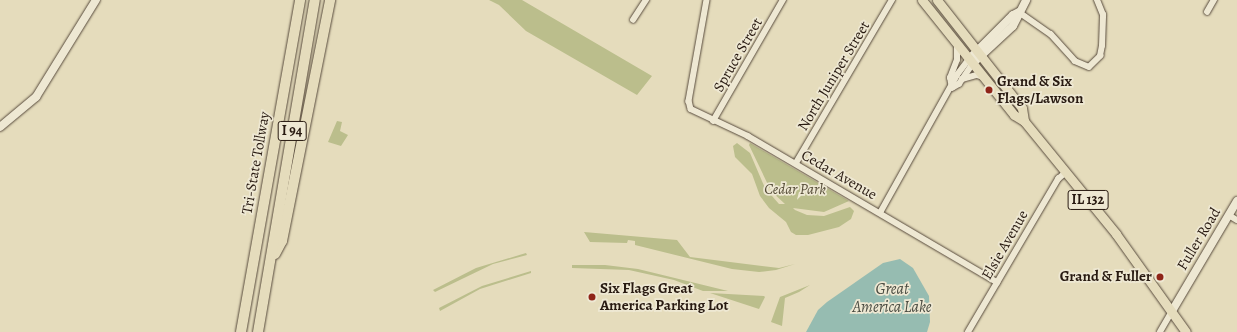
<!DOCTYPE html>
<html>
<head>
<meta charset="utf-8">
<style>
	body { margin:0 }
	#map { position:relative; width:1237px; height:332px; overflow:hidden; background:#e5dcbc; font-family:Alegreya,serif }
	div>[style] { position:absolute }
	.green>* { inset:0; background:#bbbe8c }
	.water>* { inset:0; background:#96bcb1 }
	.roads { filter:drop-shadow(0 0 1px #574a3c) drop-shadow(0 0 1px #574a3c) }
	.street>* { height:5.5px; margin:-2.75px; padding:0 2.75px; transform-origin:2.75px; border-radius:2.75px; background:#eee8d3 }
	.secondary>* { height:8px; margin:-4px; padding:0 4px; transform-origin:4px; border-radius:4px; background:#eee8d3 }
	.primary>* { height:9px; margin:-4.5px; padding:0 4.5px; transform-origin:4.5px; border-radius:4.5px; background:#e5dcbc }
	.highway>* { height:10px; margin:-5px; padding:0 5px; transform-origin:5px; border-radius:5px; background:#e5dcbc }
	.dots>* { width:11px; height:11px; translate:-50% -50%; box-sizing:border-box; border:2px solid #eee8d3; border-radius:50% }
	span { translate:-50% -50%; white-space:nowrap; text-align:center; line-height:1.15; -webkit-text-stroke:3.5px #eee8d3; paint-order:stroke }
	.shield-label span { padding:1px 3px; background:#eee8d3; border:1px solid; border-radius:3px; -webkit-text-stroke-width:0 }
	.shield-label { font-size:14px; color:#281a11; font-weight:700 }
	.street-label { font-size:15px; color:#281a11 }
	.poi-label { font-size:15px; color:#281a11; font-weight:700 }
	.left { translate:0 -50%; text-align:left }
	.right { translate:-100% -50%; text-align:right }
	.park-label { font-size:15px; color:#544b36; font-style:italic }
	.water-label { font-size:16px; color:#494b41; font-style:italic }
</style>
</head>
<body>
<div id="map">
	<div class="green">
		<div style="clip-path:polygon(489px 0,522px 0,652px 76px,637px 95px,526px 31px,499px 5px)"></div>
		<div style="clip-path:polygon(337px 121px,342px 122px,340px 131px,348px 135px,341px 146px,328px 142px)"></div>
		<div style="clip-path:polygon(737px 143px,750px 153px,765px 188px,779px 204px,785px 204px,771px 191px,749px 145px,750px 143px,849px 201px,824px 212px,793px 208px,795px 210px,807px 215px,824px 216px,850px 207px,854px 211px,851px 219px,839px 227px,808px 235px,796px 235px,791px 232px,786px 222px,769px 208px,760px 196px,752px 174px,735px 157px,733px 146px)"></div>
		<div style="clip-path:polygon(584px 232px,677px 240px,690px 257px,779px 268px,795px 264px,776px 270px,759px 272px,732px 269px,635px 245px,635px 241px,628px 240px,627px 243px,590px 242px)"></div>
		<div style="clip-path:polygon(526px 253px,527px 255px,493px 264px,435px 292px,433px 290px,476px 268px)"></div>
		<div style="clip-path:polygon(572px 265px,605px 265px,638px 269px,728px 291px,703px 291px,674px 280px,629px 270px,572px 268px)"></div>
		<div style="clip-path:polygon(531px 271px,531px 273px,480px 289px,440px 311px,439px 308px,482px 286px)"></div>
		<div style="clip-path:polygon(810px 285px,799px 292px,785px 298px,782px 326px,771px 322px,780px 297px)"></div>
		<div style="clip-path:polygon(710px 293px,764px 296px,765px 297px,759px 309px)"></div>
	</div>
	<div class="water">
		<div style="clip-path:polygon(900px 259px,913px 268px,929px 296px,930px 322px,927px 332px,806px 332px,818px 310px,827px 302px,883px 263px)"></div>
	</div>
	<div class="roads">
		<div class="street">
			<div style="left:707px;top:0;width:103px;rotate:100.1deg"></div>
			<div style="left:689px;top:101px;width:8px;rotate:76deg"></div>
			<div style="left:691px;top:109px;width:63px;rotate:25.3deg"></div>
			<div style="left:748px;top:136px;width:289px;rotate:30.4deg"></div>
			<div style="left:1019px;top:12px;width:39px;rotate:35deg"></div>
			<div style="left:1051px;top:34px;width:36px;rotate:48deg"></div>
			<div style="left:1075px;top:61px;width:15px;rotate:23deg"></div>
			<div style="left:1089px;top:67px;width:16px;rotate:-45deg"></div>
			<div style="left:1100px;top:56px;width:10px;rotate:-79deg"></div>
			<div style="left:1102px;top:46px;width:31px;rotate:-88deg"></div>
			<div style="left:1103px;top:15px;width:16px;rotate:-112deg"></div>
			<div style="left:1207px;top:12px;width:14px;rotate:-60deg"></div>
			<div style="left:633px;top:20px;width:24px;rotate:-57deg"></div>
			<div style="left:962px;top:79px;width:16px;rotate:-15deg"></div>
			<div style="left:977px;top:75px;width:6px;rotate:18deg"></div>
			<div style="left:952px;top:88px;width:10px;rotate:-101deg"></div>
			<div style="left:950px;top:78px;width:19px;rotate:-69deg"></div>
			<div style="left:957px;top:60px;width:16px;rotate:-90deg"></div>
			<div style="left:952px;top:88px;width:8px;rotate:-30deg"></div>
			<div style="left:959px;top:84px;width:25px;rotate:-56deg"></div>
			<div style="left:713px;top:121px;width:140px;rotate:-60deg"></div>
			<div style="left:796px;top:163px;width:189px;rotate:-59.5deg"></div>
			<div style="left:880px;top:213px;width:158px;rotate:-60.8deg"></div>
			<div style="left:957px;top:75px;width:20px;rotate:-53deg"></div>
			<div style="left:1229px;top:215px;width:9px;rotate:32deg"></div>
			<div style="left:968px;top:332px;width:178px;rotate:-59.5deg"></div>
			<div style="left:1058px;top:179px;width:11px;rotate:-41deg"></div>
			<div style="left:1160px;top:332px;width:24px;rotate:-60deg"></div>
		</div>
		<div class="secondary">
			<div style="left:969px;top:59px;width:62px;rotate:-45deg"></div>
			<div style="left:1013px;top:15px;width:7px;rotate:-27deg"></div>
			<div style="left:973px;top:63px;width:54px;rotate:-42.8deg"></div>
			<div style="left:1013px;top:26px;width:29px;rotate:-63deg"></div>
			<div style="left:0;top:127px;width:47px;rotate:-39.8deg"></div>
			<div style="left:36px;top:97px;width:114px;rotate:-58.3deg"></div>
			<div style="left:1172px;top:311px;width:128px;rotate:-59.4deg"></div>
		</div>
		<div class="primary">
			<div style="left:922px;top:0;width:147px;rotate:51.3deg"></div>
			<div style="left:1014px;top:115px;width:12px;rotate:31deg"></div>
			<div style="left:1024px;top:121px;width:146px;rotate:50.8deg"></div>
			<div style="left:1116px;top:234px;width:120px;rotate:54.5deg"></div>
			<div style="left:937px;top:0;width:137px;rotate:51.8deg"></div>
			<div style="left:1022px;top:108px;width:13px;rotate:81deg"></div>
		</div>
		<div class="highway">
			<div style="left:275px;top:254px;width:15px;rotate:-62deg"></div>
			<div style="left:282px;top:241px;width:246px;rotate:-78.7deg"></div>
			<div style="left:241px;top:332px;width:337px;rotate:-79.9deg"></div>
			<div style="left:258px;top:332px;width:337px;rotate:-80.3deg"></div>
		</div>
	</div>
	<div class="dots">
		<div style="left:989px;top:90px;background:#8f2418"></div>
		<div style="left:1160px;top:277px;background:#8f2418"></div>
		<div style="left:592px;top:297px;background:#8f2418"></div>
	</div>
	<div class="shield-label">
		<span style="left:292px;top:131px">I 94</span>
		<span style="left:1088px;top:200px">IL 132</span>
	</div>
	<div class="street-label">
		<span style="left:738px;top:55px;rotate:-60deg">Spruce Street</span>
		<span style="left:834px;top:76px;rotate:-59deg">North Juniper Street</span>
		<span style="left:256px;top:163px;rotate:-80deg">Tri-State Tollway</span>
		<span style="left:839px;top:175px;rotate:30deg">Cedar Avenue</span>
		<span style="left:1199px;top:239px;rotate:-59deg">Fuller Road</span>
		<span style="left:1005px;top:245px;rotate:-60deg">Elsie Avenue</span>
	</div>
	<div class="poi-label">
		<span class="left" style="left:997px;top:90px">Grand &amp; Six<br>Flags/Lawson</span>
		<span class="right" style="left:1152px;top:277px">Grand &amp; Fuller</span>
		<span class="left" style="left:600px;top:297px">Six Flags Great<br>America Parking Lot</span>
	</div>
	<div class="park-label">
		<span style="left:795px;top:190px">Cedar Park</span>
	</div>
	<div class="water-label">
		<span style="left:892px;top:298px">Great<br>America Lake</span>
	</div>
</div>
</body>
</html>
